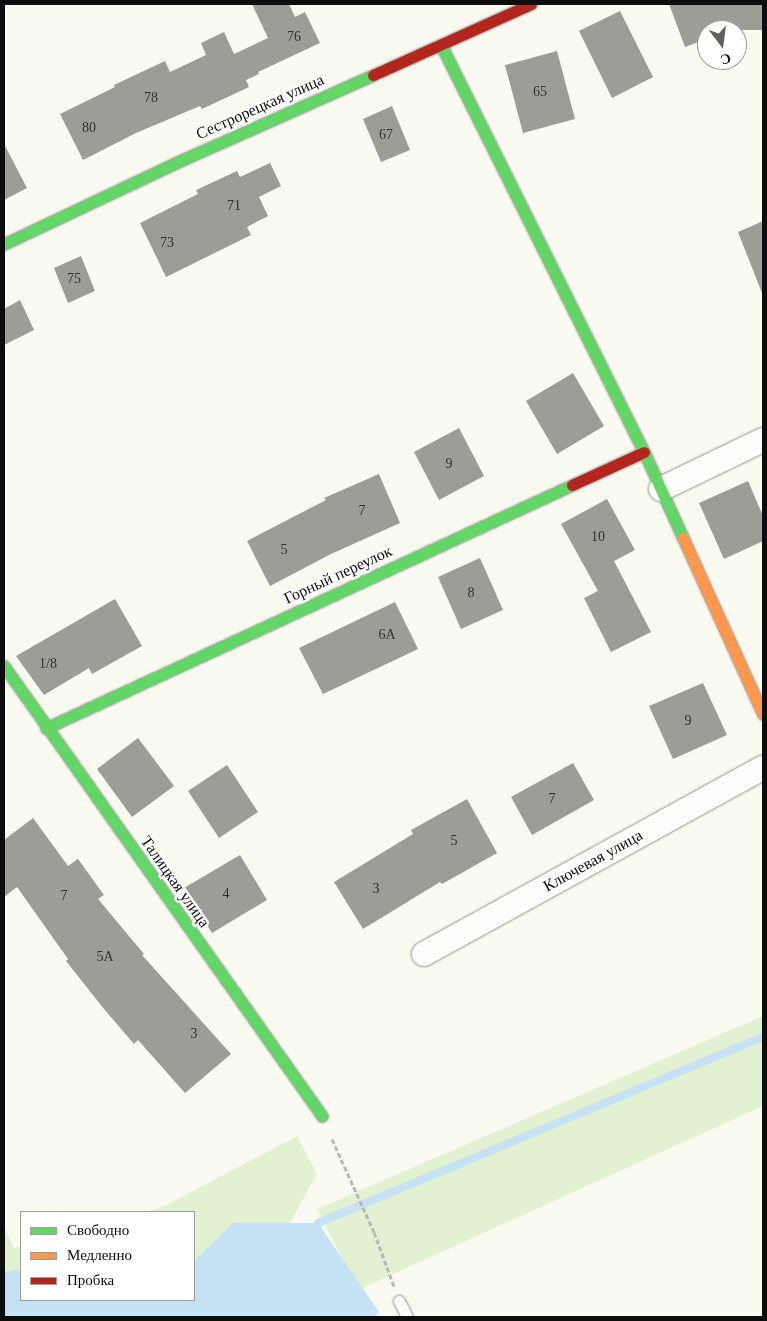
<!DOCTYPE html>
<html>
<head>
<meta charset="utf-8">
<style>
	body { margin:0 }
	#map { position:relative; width:767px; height:1321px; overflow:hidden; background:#fbfaf1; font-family:Georgia,serif }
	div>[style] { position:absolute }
	.green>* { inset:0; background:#e1f1d1 }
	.water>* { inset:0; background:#c7e1f4 }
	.stream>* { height:8px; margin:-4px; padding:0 4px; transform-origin:4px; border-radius:4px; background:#c7e1f4 }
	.building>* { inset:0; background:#9e9c97 }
	.path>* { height:3px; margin-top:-1.5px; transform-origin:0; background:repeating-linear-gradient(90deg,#b8b8b6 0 5px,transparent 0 7.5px) }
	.roads { filter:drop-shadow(0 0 1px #949490) drop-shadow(0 0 1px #949490) }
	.lane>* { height:11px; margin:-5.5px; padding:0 5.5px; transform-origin:5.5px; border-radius:5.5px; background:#fefefd }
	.street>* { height:24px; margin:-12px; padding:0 12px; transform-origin:12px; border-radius:12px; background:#fefefd }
	.fast>* { height:11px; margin:-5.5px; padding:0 5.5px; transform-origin:5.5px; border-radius:5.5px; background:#63d668 }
	.slow>* { height:11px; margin:-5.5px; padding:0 5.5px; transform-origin:5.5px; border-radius:5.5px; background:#ff974d }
	.jam>* { height:11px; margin:-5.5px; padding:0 5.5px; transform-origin:5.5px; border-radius:5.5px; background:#b3261e }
	span { translate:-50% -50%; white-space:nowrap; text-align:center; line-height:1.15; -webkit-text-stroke:5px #fff; paint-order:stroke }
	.number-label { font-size:14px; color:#313130 }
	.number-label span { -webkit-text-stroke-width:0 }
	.street-label { font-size:16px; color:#0d0d0d }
	.frame { position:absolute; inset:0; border:5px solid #0d0d0d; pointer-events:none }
	.legend { position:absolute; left:20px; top:1211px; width:175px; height:90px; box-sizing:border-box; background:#fff; border:1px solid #9e9e9e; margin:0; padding:6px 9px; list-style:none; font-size:15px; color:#0d0d0d }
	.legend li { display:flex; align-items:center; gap:10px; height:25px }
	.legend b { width:25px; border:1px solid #9e9e9e }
	.north { position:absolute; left:697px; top:20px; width:50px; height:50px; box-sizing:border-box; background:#fff; border:1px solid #9e9e9e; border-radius:50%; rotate:165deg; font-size:14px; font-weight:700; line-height:20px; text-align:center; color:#0d0d0d }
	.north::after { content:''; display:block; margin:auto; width:18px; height:22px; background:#60605d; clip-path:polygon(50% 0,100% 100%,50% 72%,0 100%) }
</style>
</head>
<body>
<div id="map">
	<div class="green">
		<div style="clip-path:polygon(763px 1016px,763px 1106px,358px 1290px,317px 1209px)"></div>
		<div style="clip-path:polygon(297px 1136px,317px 1174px,238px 1317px,4px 1317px,4px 1228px,14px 1248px,21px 1246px,21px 1300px,194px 1300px,194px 1212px,145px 1212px,165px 1206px)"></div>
	</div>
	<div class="water">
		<div style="clip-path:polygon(233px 1223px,318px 1223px,379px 1312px,375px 1317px,4px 1317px,4px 1272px,21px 1269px,21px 1300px,194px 1300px,194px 1261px)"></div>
	</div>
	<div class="stream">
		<div style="left:318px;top:1223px;width:482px;rotate:-22.7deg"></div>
	</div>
	<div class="building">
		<div style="clip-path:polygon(252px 4px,289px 4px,295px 17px,305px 12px,320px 43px,258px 72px,259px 74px,246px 80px,249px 87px,202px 109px,200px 106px,136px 133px,83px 160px,60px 114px,115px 87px,114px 85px,165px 61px,170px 72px,206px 55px,201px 43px,224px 32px,234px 54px,268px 38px)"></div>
		<div style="clip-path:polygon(669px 4px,763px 4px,763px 30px,707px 30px,707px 39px,685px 47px)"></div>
		<div style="clip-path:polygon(620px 11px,653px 77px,612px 98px,579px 31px)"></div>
		<div style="clip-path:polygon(557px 51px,575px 119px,523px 133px,505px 65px)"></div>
		<div style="clip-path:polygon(392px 106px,410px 150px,381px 162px,363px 119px)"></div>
		<div style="clip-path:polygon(4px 144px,27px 188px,4px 200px)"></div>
		<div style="clip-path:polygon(270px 163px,281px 186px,259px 197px,268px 216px,247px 227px,251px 235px,166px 277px,140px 223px,198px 194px,196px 190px,237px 171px,240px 177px)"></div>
		<div style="clip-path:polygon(763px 221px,763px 293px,762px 293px,738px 232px)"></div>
		<div style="clip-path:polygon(81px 256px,95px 291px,68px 303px,54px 268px)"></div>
		<div style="clip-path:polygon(20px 300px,34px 330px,4px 345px,4px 309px)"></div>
		<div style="clip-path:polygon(573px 373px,604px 426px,557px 454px,526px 401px)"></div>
		<div style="clip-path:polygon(459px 428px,484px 476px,439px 500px,414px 452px)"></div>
		<div style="clip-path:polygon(379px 474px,400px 523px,331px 554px,270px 586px,247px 541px,326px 500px,324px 498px)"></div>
		<div style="clip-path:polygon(748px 481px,763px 516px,763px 541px,724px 559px,699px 503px)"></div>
		<div style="clip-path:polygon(607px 499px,635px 550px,614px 561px,651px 632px,611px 652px,584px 598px,598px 591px,561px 524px)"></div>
		<div style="clip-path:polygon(480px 558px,503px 610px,461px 629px,438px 577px)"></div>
		<div style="clip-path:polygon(115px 599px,142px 646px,92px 674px,89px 668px,44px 695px,16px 656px)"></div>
		<div style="clip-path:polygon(395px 602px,418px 649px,323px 694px,299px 648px)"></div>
		<div style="clip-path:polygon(703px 683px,727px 735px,673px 759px,649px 706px)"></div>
		<div style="clip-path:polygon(138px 738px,174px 786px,132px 817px,97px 769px)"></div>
		<div style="clip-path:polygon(573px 763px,594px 800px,532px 835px,511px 797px)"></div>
		<div style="clip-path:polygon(227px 765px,258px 812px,219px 838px,188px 791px)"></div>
		<div style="clip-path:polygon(467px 799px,497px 853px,442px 884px,440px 882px,363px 929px,334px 882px,413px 834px,411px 830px)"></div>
		<div style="clip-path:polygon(33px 818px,68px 866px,78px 859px,104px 895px,98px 899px,144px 954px,142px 955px,231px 1054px,185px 1093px,138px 1040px,134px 1044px,104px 1009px,66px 961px,68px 959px,17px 887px,4px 897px,4px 840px)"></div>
		<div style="clip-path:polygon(240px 855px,267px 900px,212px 933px,184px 888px)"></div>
	</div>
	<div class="path">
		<div style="left:332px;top:1139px;width:102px;rotate:65.7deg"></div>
		<div style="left:374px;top:1232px;width:58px;rotate:69.7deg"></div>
	</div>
	<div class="roads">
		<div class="lane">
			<div style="left:399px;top:1301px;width:18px;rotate:63deg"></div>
		</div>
		<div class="street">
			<div style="left:661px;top:489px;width:113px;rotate:-25.7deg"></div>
			<div style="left:424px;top:954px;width:387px;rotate:-28.8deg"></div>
		</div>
		<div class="fast">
			<div style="left:441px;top:45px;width:455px;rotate:63.5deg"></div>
			<div style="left:644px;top:452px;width:94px;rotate:65.6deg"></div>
			<div style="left:4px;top:244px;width:187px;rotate:-25.3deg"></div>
			<div style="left:173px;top:164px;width:219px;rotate:-24deg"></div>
			<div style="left:4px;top:666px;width:551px;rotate:54.75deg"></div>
			<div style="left:46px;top:728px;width:579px;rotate:-24.8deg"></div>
		</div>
		<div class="slow">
			<div style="left:683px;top:538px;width:193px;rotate:65.6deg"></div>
		</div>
		<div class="jam">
			<div style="left:373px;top:75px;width:173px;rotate:-24.2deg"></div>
			<div style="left:572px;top:485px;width:79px;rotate:-24.6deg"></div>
		</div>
	</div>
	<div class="number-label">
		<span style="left:294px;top:37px">76</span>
		<span style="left:540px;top:92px">65</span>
		<span style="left:151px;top:98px">78</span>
		<span style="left:89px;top:128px">80</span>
		<span style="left:386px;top:135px">67</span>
		<span style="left:234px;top:206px">71</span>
		<span style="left:167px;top:243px">73</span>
		<span style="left:74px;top:279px">75</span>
		<span style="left:449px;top:464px">9</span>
		<span style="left:362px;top:511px">7</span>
		<span style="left:598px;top:537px">10</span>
		<span style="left:284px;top:550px">5</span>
		<span style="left:471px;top:593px">8</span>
		<span style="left:387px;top:635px">6А</span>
		<span style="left:48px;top:664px">1/8</span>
		<span style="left:688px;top:721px">9</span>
		<span style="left:552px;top:799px">7</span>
		<span style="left:454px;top:841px">5</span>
		<span style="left:376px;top:889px">3</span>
		<span style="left:226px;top:894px">4</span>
		<span style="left:64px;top:896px">7</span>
		<span style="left:105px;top:957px">5А</span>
		<span style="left:194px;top:1034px">3</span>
	</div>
	<div class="street-label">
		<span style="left:260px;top:107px;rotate:-24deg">Сестрорецкая улица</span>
		<span style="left:338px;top:575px;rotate:-25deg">Горный переулок</span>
		<span style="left:593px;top:861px;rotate:-29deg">Ключевая улица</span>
		<span style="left:175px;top:882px;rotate:55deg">Талицкая улица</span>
	</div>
	<div class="frame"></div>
	<ul class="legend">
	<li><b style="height:6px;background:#63d668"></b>Свободно</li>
	<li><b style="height:6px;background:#ff974d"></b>Медленно</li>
	<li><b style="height:6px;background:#b3261e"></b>Пробка</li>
	</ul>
	<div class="north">С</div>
</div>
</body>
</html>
